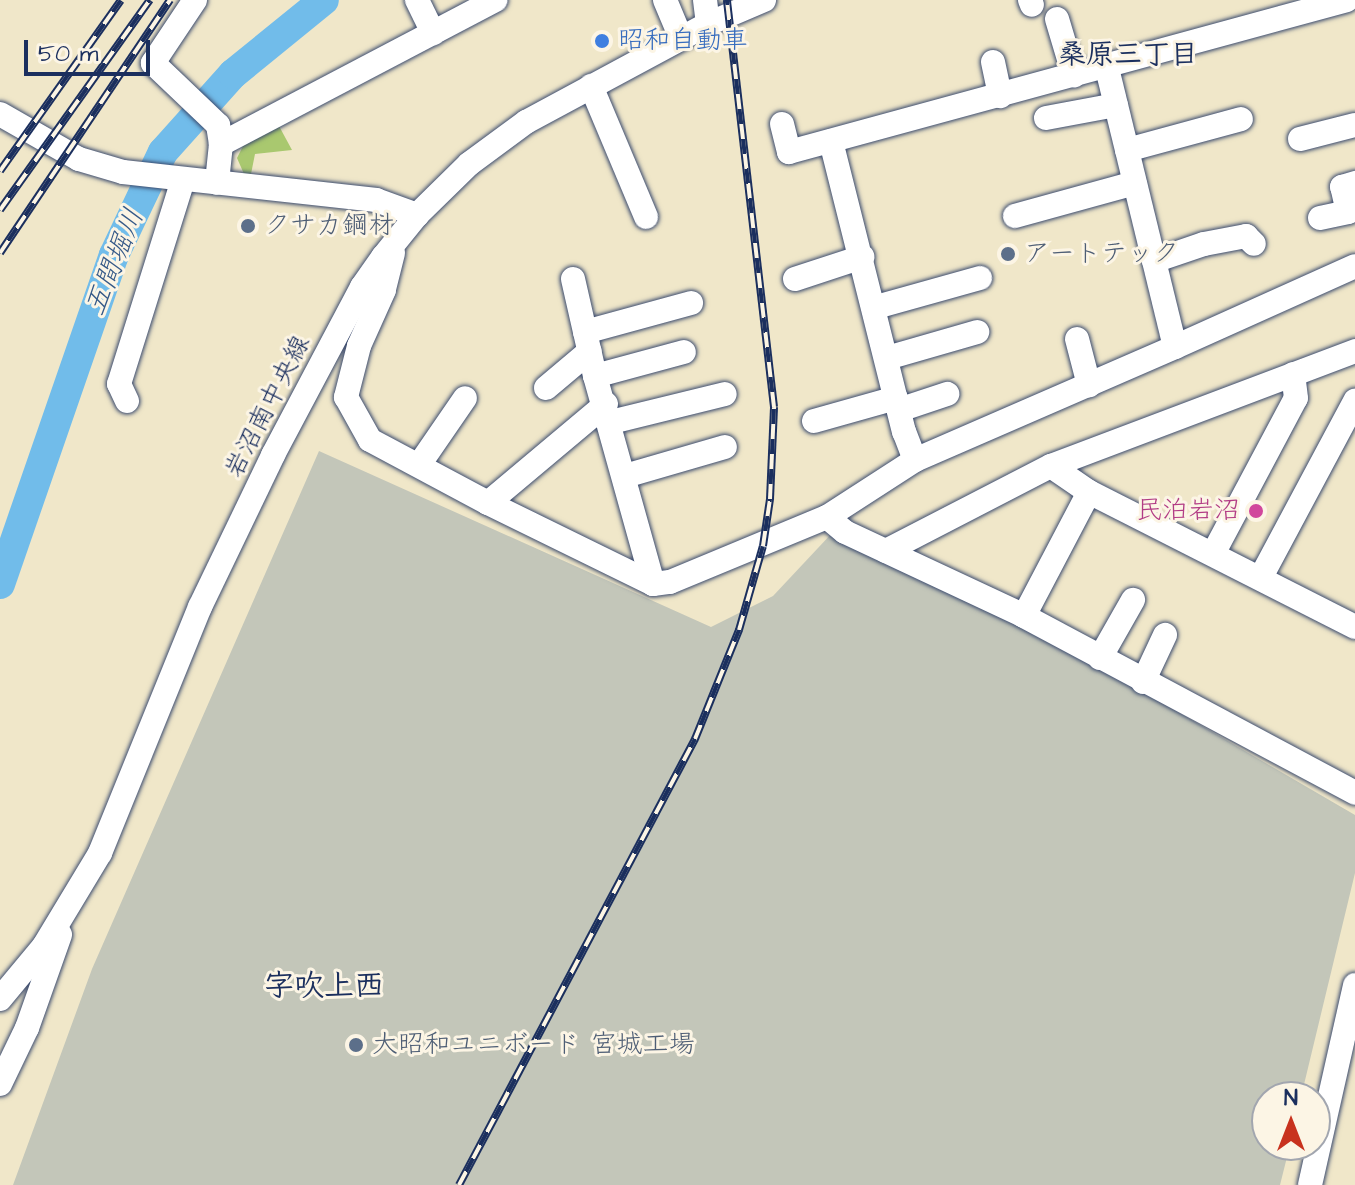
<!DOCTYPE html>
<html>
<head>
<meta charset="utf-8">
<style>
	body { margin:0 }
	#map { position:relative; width:1355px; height:1185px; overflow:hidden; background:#f0e7c9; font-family:"Architects Daughter","Klee One",sans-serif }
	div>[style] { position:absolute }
	.industrial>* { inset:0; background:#c3c6b9 }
	.green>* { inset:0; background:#a9c86f }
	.river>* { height:30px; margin:-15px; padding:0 15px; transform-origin:15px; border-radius:15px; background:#71bcea }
	.roads { filter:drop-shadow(0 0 2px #3b4b6e) drop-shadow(0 0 2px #3b4b6e) }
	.minor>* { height:24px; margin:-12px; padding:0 12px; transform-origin:12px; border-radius:12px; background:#fff }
	.rail>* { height:8px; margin-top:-4px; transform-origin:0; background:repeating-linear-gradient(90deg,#fcf5e5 0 15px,#1b2f5e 0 30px); box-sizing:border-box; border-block:2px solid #1b2f5e }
	.dots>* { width:22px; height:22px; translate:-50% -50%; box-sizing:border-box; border:4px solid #fcf5e5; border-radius:50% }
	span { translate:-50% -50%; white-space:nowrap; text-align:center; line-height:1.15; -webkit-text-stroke:6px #fcf5e5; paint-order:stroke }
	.shop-label { font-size:26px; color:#366cbe }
	.left { translate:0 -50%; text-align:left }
	.service-label { font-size:26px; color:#4e5e75 }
	.street-label { font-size:26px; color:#1b2f5e }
	.hotel-label { font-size:26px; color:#b23c85 }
	.right { translate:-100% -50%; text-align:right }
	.neighbourhood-label { font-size:28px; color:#1b2f5e; font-weight:700 }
	.water-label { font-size:28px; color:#355988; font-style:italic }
	.quarter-label { font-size:30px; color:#1b2f5e; font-weight:700 }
	.north { position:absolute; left:1251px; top:1081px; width:80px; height:80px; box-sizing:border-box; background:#fcf5e5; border:2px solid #a2a6af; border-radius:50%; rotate:0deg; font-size:22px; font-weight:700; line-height:32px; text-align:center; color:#1b2f5e }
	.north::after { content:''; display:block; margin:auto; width:28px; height:36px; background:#c8321e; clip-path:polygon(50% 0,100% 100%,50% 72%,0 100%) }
	.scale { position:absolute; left:24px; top:40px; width:126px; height:36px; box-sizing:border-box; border:4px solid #1b2f5e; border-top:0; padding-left:10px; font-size:24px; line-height:28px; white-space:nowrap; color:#1b2f5e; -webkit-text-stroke:6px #fcf5e5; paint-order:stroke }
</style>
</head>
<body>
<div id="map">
	<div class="industrial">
		<div style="clip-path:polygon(319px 451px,711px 627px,773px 596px,833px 532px,1085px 658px,1355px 815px,1355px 873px,1301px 1097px,1267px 1097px,1267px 1145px,1290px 1145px,1280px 1185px,13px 1185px,92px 969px)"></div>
	</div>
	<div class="green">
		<div style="clip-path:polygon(279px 126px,292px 150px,255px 154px,251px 174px,244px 174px,237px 158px,243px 146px)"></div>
	</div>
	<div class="river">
		<div style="left:0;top:584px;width:348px;rotate:-70.9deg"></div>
		<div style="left:114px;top:255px;width:114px;rotate:-64.6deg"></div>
		<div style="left:163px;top:152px;width:105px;rotate:-48.1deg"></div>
		<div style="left:233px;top:74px;width:117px;rotate:-39.1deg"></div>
	</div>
	<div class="roads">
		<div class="minor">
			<div style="left:195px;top:0;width:76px;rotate:123.7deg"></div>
			<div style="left:153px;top:63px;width:90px;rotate:43.6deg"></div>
			<div style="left:218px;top:125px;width:19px;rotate:81deg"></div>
			<div style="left:221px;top:144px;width:39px;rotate:96deg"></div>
			<div style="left:417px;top:0;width:37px;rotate:64deg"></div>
			<div style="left:665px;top:0;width:41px;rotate:67.2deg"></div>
			<div style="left:705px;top:0;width:24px;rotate:83deg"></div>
			<div style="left:1030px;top:0;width:5px;rotate:68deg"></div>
			<div style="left:1057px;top:19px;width:59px;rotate:73.4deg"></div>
			<div style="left:993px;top:62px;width:35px;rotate:78deg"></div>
			<div style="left:591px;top:86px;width:142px;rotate:67.2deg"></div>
			<div style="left:0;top:114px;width:91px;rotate:29.7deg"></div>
			<div style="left:79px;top:159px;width:46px;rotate:16.5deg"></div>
			<div style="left:123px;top:172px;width:255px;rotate:6.3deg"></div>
			<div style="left:376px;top:200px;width:44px;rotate:20.1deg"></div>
			<div style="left:1046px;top:118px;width:71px;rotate:-10.5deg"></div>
			<div style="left:782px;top:124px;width:29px;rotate:76deg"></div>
			<div style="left:789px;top:152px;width:578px;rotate:-15.24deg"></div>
			<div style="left:1300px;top:139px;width:57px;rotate:-14.3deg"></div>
			<div style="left:221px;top:144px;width:310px;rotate:-27.7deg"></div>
			<div style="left:1127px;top:150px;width:118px;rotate:-15.2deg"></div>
			<div style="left:1015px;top:216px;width:124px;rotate:-15.4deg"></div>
			<div style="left:1320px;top:218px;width:29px;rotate:-12deg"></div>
			<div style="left:1348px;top:212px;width:26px;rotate:-103deg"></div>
			<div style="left:1342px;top:187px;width:14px;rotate:-17deg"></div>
			<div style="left:393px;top:253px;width:38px;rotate:104deg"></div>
			<div style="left:384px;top:290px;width:61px;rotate:114.1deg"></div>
			<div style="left:359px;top:346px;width:53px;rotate:104.3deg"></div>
			<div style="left:346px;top:397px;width:49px;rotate:60.8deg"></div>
			<div style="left:370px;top:440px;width:134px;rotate:28.1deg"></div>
			<div style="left:488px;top:503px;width:184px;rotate:26.1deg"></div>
			<div style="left:653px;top:584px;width:17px;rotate:-7deg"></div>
			<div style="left:670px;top:582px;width:170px;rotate:-22.5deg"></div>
			<div style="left:827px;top:517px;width:105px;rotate:-32.9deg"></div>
			<div style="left:915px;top:460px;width:30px;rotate:-111deg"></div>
			<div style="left:904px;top:432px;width:300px;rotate:-104.1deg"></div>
			<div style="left:1154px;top:261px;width:53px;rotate:-18.8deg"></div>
			<div style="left:1204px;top:244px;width:43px;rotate:-10.8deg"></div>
			<div style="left:1246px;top:236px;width:11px;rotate:45deg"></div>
			<div style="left:573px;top:279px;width:99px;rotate:77.2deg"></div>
			<div style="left:595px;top:376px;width:216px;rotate:74.4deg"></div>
			<div style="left:795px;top:279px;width:71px;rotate:-18.2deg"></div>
			<div style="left:876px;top:307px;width:108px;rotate:-15.6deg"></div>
			<div style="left:585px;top:332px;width:110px;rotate:-15.3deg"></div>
			<div style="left:1077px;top:339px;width:48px;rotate:75.4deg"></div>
			<div style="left:1175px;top:347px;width:197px;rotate:-24.2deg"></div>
			<div style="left:887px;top:358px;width:94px;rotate:-16.1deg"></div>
			<div style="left:595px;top:376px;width:92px;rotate:-15.1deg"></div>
			<div style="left:546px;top:388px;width:57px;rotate:-40.1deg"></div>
			<div style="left:127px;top:401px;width:19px;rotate:-115deg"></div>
			<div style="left:119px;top:384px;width:214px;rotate:-72.6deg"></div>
			<div style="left:899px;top:410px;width:51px;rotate:-18.4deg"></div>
			<div style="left:814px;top:421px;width:85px;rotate:-15.7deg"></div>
			<div style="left:611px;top:422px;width:117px;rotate:-13.8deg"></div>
			<div style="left:915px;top:460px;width:283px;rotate:-23.5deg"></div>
			<div style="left:1175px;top:347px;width:288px;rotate:-103.7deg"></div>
			<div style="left:419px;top:465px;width:81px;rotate:-55.5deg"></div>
			<div style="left:1051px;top:466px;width:46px;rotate:34.4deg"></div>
			<div style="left:1089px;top:492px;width:298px;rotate:26.9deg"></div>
			<div style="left:625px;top:476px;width:104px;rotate:-16.2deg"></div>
			<div style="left:488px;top:503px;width:154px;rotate:-40deg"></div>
			<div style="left:827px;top:517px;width:23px;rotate:40deg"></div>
			<div style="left:845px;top:532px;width:198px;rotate:25.1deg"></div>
			<div style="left:1024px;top:616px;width:375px;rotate:28.1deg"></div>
			<div style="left:886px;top:551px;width:186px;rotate:-27.3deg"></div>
			<div style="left:1051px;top:466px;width:325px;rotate:-20.7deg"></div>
			<div style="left:1214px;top:552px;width:174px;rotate:-62deg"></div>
			<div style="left:1296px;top:398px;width:24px;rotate:-97deg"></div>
			<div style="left:1261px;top:577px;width:200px;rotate:-61.9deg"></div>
			<div style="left:1024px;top:616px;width:140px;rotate:-62.3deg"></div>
			<div style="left:1100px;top:658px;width:67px;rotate:-60.4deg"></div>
			<div style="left:1143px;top:682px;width:52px;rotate:-64.9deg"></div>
			<div style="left:0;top:999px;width:69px;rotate:-50.3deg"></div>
			<div style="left:44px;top:946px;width:109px;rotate:-58.9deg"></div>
			<div style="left:100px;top:853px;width:266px;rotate:-67.9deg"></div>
			<div style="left:200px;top:607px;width:169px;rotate:-64.3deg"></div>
			<div style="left:273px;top:455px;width:190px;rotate:-62.1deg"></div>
			<div style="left:362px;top:287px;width:37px;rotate:-55deg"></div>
			<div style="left:383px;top:257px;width:54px;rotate:-51deg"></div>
			<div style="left:417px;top:215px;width:73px;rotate:-44.4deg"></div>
			<div style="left:469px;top:164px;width:71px;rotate:-36.4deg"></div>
			<div style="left:526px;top:122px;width:207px;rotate:-28.3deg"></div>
			<div style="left:708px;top:24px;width:61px;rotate:-23.2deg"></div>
			<div style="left:0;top:1084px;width:62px;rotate:-64.3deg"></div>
			<div style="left:27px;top:1028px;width:99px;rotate:-70.5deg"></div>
			<div style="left:1310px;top:1185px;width:205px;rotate:-77.3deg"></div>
		</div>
	</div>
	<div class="rail">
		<div style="left:0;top:171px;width:209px;rotate:-54.7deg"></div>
		<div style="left:0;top:210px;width:258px;rotate:-54.5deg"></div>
		<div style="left:0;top:253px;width:305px;rotate:-56.1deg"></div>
		<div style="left:459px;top:1185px;width:505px;rotate:-62.11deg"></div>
		<div style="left:695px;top:739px;width:118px;rotate:-68deg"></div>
		<div style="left:739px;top:630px;width:87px;rotate:-74.1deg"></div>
		<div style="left:763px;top:546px;width:48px;rotate:-81.5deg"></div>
		<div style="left:770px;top:499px;width:92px;rotate:-87.5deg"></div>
		<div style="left:774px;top:407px;width:410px;rotate:-96.6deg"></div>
	</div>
	<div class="dots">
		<div style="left:602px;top:41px;background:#3f7fe0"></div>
		<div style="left:248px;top:226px;background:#5c6f8a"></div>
		<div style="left:1008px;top:254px;background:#5c6f8a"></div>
		<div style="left:1256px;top:511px;background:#d1479c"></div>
		<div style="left:356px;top:1045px;background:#5c6f8a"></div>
	</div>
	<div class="shop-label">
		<span class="left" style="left:618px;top:41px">昭和自動車</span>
	</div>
	<div class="service-label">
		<span class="left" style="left:264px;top:226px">クサカ鋼材</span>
		<span class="left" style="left:1024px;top:254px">アートテック</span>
		<span class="left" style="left:372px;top:1045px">大昭和ユニボード 宮城工場</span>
	</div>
	<div class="street-label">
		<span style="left:268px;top:407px;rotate:-63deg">岩沼南中央線</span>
	</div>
	<div class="hotel-label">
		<span class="right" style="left:1240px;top:511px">民泊岩沼</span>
	</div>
	<div class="neighbourhood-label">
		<span style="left:1128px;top:55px">桑原三丁目</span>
	</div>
	<div class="water-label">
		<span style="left:115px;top:262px;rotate:-68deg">五間堀川</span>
	</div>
	<div class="quarter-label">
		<span style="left:324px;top:986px">字吹上西</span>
	</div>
	<div class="north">N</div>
	<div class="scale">50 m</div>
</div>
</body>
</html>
